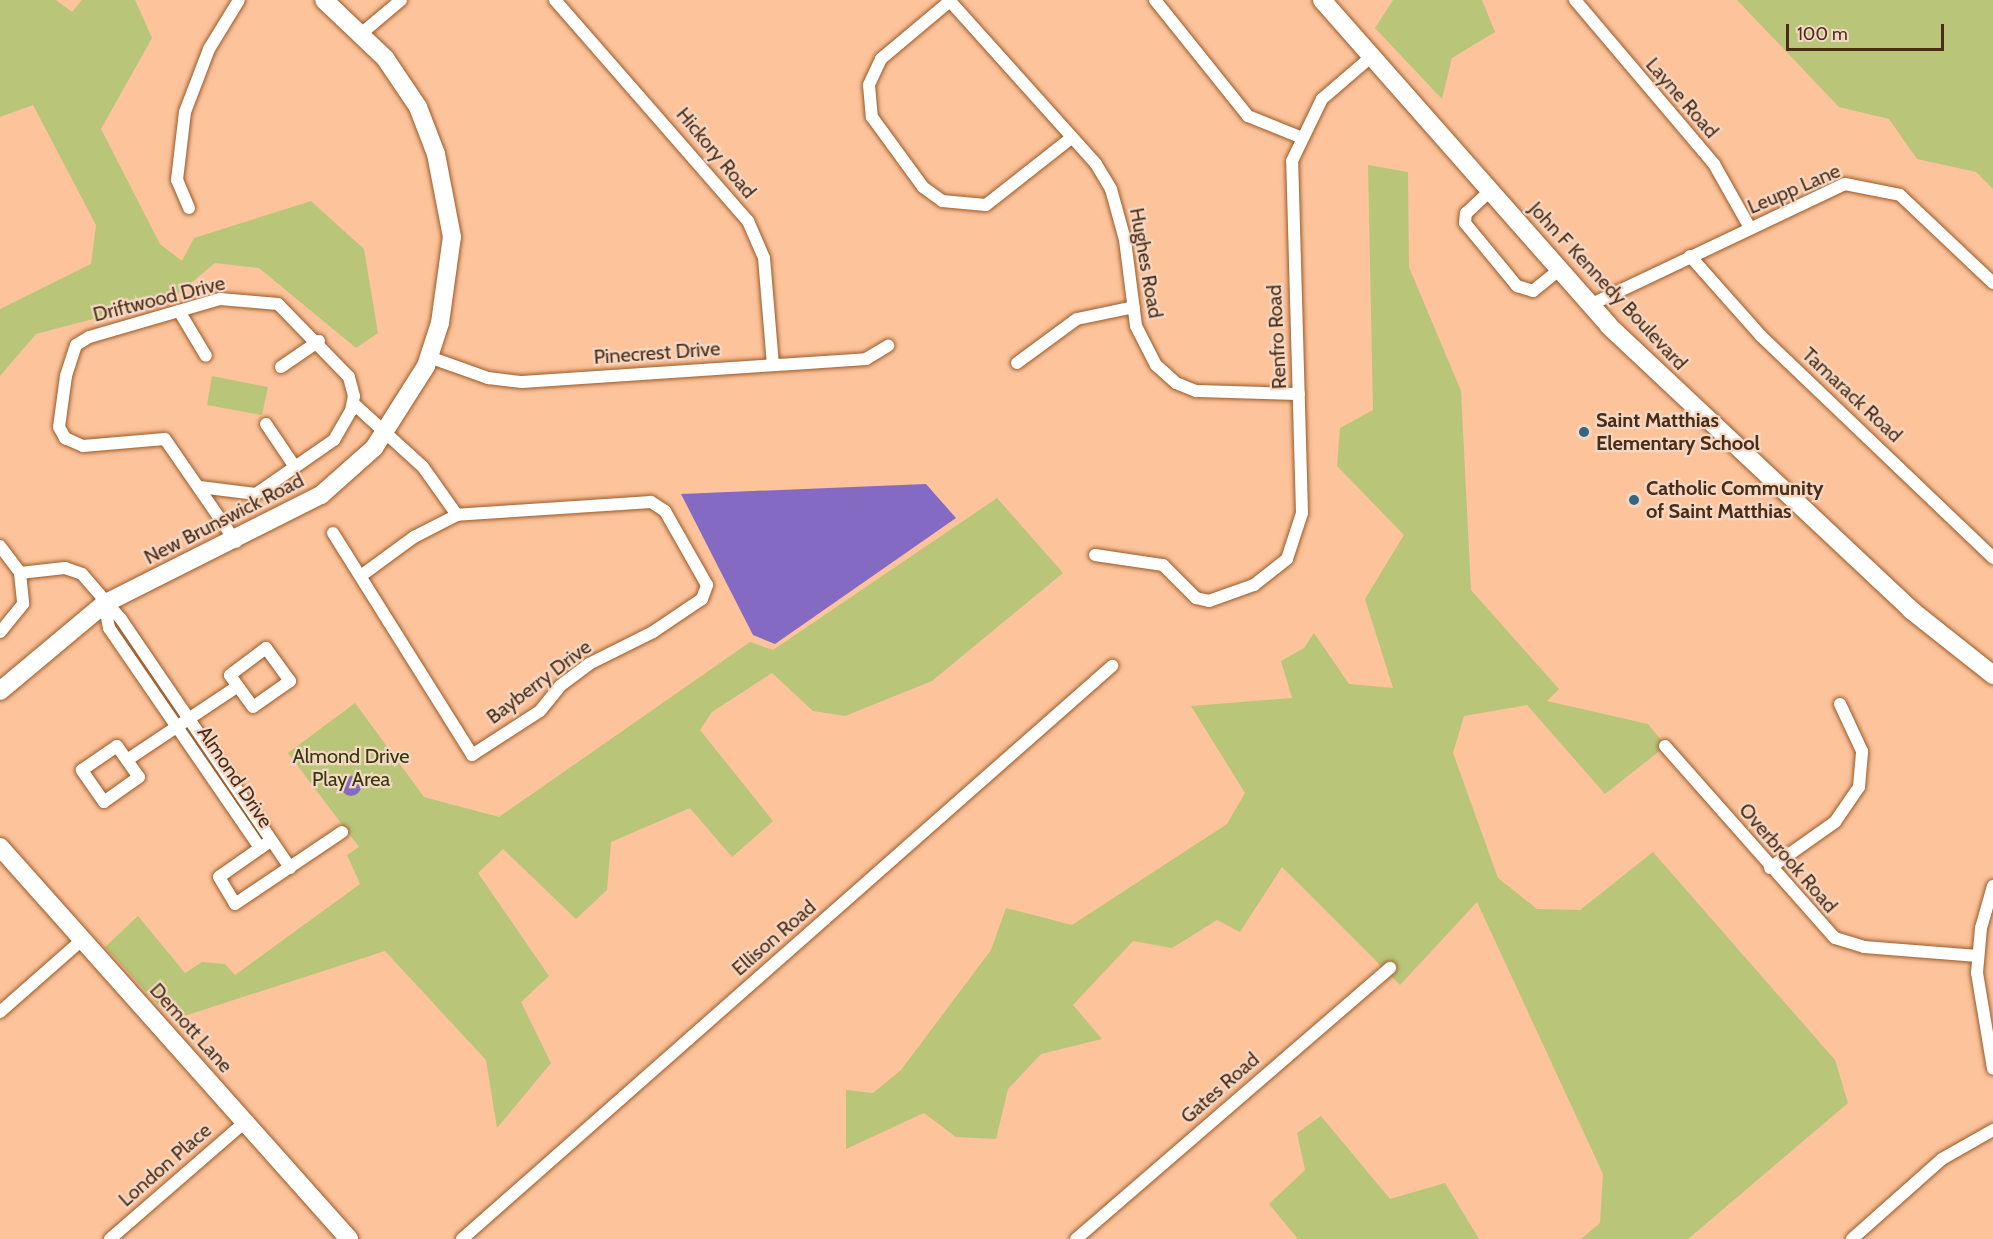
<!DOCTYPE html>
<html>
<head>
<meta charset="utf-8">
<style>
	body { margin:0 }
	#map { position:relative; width:1993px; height:1239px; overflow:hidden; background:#fdc39b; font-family:Cabin,sans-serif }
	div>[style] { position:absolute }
	.green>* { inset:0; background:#b9c579 }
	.water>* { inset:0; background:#856ac3 }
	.round { border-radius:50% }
	.roads { filter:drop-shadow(0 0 2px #9a5a27) drop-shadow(0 0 2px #9a5a27) }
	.street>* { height:12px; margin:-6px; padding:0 6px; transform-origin:6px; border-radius:6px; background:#fff }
	.secondary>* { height:18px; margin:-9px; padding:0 9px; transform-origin:9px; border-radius:9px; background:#fff }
	.dots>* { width:16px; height:16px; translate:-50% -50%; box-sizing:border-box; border:3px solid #f5d8c4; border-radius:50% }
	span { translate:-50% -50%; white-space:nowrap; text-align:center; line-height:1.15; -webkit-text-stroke:4.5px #f5d8c4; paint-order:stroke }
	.street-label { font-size:20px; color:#492d18 }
	.poi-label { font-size:20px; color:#492d18; font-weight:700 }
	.left { translate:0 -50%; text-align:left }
	.park-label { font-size:20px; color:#33390b }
	.scale { position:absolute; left:1786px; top:24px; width:158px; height:27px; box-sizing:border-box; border:3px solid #492d18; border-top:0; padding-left:8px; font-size:18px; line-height:21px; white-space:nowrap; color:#492d18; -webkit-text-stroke:4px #f5d8c4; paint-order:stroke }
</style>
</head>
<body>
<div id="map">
	<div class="green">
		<div style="clip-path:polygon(0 0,56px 0,72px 12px,82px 0,135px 0,152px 38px,101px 129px,160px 244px,182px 261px,194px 238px,311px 201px,364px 249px,378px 333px,356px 348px,259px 268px,215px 263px,173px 298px,36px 334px,0 376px,0 309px,91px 264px,96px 225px,33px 105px,0 117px)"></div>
		<div style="clip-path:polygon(1393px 0,1482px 0,1495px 32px,1452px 58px,1442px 99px,1375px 28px)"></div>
		<div style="clip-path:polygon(1737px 0,1993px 0,1993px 189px,1976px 172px,1917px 159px,1889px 119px,1839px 107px)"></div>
		<div style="clip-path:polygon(1368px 165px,1408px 172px,1409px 267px,1461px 391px,1471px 590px,1559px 689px,1547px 701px,1648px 724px,1666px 746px,1605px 794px,1527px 705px,1464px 716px,1453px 753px,1498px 878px,1537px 909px,1580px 910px,1653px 852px,1835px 1060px,1848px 1103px,1688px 1239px,1581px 1239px,1600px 1223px,1603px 1174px,1477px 902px,1400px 985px,1282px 867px,1240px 932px,1217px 920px,1172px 948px,1133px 941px,1073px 1005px,1102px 1039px,1041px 1054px,1008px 1089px,996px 1139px,956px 1137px,924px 1113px,846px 1149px,846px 1090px,873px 1093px,901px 1070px,991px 950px,1006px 908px,1072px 925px,1227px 824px,1245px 793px,1191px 706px,1292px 698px,1281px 661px,1304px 648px,1314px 633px,1349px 684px,1393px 688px,1365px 599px,1404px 535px,1337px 466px,1340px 428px,1373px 410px)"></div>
		<div style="clip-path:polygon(212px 376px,268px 387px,262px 415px,207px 405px)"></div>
		<div style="clip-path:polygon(997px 498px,1063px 573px,932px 681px,845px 716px,813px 711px,772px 673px,712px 712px,700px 730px,773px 821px,732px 857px,690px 808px,611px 842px,607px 890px,576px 919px,503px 849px,478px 873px,549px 976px,521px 1002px,551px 1063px,497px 1128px,486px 1060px,385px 951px,172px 1020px,105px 947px,138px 916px,185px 973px,202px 962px,225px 964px,235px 975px,360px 884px,347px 855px,359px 847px,288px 753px,355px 703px,424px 797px,499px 817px,750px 642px,773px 650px)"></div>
		<div style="clip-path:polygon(1321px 1116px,1390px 1199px,1445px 1183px,1479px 1239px,1298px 1239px,1269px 1204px,1305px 1170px,1297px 1133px)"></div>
	</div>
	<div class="water">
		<div style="clip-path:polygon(926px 484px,956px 518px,775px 644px,753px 635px,681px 494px)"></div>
		<div class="round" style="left:341px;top:776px;width:20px;height:20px"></div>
	</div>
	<div class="roads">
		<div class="street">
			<div style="left:555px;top:0;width:293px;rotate:48.9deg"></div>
			<div style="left:748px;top:221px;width:40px;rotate:66.6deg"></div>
			<div style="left:764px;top:258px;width:107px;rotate:85.2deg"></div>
			<div style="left:949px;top:0;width:220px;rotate:48.1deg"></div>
			<div style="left:1096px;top:164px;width:29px;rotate:59deg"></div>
			<div style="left:1111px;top:189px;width:53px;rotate:74.6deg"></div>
			<div style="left:1125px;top:240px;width:87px;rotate:82.7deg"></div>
			<div style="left:1136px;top:326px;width:44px;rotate:62.9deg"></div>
			<div style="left:1156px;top:365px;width:27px;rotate:42deg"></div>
			<div style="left:1176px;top:383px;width:22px;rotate:22deg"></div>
			<div style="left:1196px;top:391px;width:103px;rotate:1.7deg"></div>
			<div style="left:1155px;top:0;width:149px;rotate:51.3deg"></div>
			<div style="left:1248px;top:116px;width:56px;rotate:22deg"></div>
			<div style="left:1575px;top:0;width:215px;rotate:49.7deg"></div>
			<div style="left:1714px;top:164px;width:73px;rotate:60.6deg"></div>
			<div style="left:950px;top:1px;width:90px;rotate:140deg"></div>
			<div style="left:881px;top:59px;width:29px;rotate:115deg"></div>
			<div style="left:869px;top:85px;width:32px;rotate:85deg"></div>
			<div style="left:872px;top:117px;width:87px;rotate:53.9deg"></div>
			<div style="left:923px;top:187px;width:24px;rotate:36deg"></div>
			<div style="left:942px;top:201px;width:44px;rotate:5.2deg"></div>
			<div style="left:986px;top:205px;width:108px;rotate:-38.2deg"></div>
			<div style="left:362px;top:33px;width:51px;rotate:-40.2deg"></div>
			<div style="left:1490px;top:191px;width:33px;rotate:137deg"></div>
			<div style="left:1466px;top:213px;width:10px;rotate:96deg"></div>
			<div style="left:1465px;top:223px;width:82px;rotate:50.5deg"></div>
			<div style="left:1517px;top:286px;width:17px;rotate:17deg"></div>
			<div style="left:1533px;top:291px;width:33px;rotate:-39deg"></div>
			<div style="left:189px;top:208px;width:30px;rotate:-113deg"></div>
			<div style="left:177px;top:180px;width:68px;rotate:-83.3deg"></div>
			<div style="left:185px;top:112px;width:67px;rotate:-69.1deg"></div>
			<div style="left:209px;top:49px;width:57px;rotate:-58.5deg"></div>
			<div style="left:1690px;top:256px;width:107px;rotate:48.4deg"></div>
			<div style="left:1761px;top:336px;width:321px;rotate:43.7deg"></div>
			<div style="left:1590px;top:305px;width:282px;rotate:-25.4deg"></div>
			<div style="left:1845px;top:184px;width:56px;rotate:11.3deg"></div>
			<div style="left:1900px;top:195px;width:128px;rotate:43.4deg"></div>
			<div style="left:179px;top:311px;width:52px;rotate:59deg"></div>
			<div style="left:429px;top:357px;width:63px;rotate:19.6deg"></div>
			<div style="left:488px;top:378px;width:34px;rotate:7deg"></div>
			<div style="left:522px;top:382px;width:345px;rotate:-3.8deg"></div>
			<div style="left:866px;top:359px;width:26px;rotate:-31deg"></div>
			<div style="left:1017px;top:363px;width:74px;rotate:-36.3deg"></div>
			<div style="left:1077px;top:319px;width:58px;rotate:-11.9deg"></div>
			<div style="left:281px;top:367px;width:46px;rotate:-34.4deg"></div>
			<div style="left:354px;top:404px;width:93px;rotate:42.4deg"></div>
			<div style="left:423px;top:467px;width:59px;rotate:54.7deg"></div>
			<div style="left:266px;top:424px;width:52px;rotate:56deg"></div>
			<div style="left:200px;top:487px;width:56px;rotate:7.1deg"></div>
			<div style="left:256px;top:494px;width:95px;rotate:-34.7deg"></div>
			<div style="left:334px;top:440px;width:34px;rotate:-60deg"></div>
			<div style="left:351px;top:411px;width:15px;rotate:-79deg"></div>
			<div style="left:354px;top:396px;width:20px;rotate:-105deg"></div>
			<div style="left:349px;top:377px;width:102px;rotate:-134.2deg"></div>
			<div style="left:278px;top:304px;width:58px;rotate:-175.1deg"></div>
			<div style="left:220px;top:299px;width:136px;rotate:163.8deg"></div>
			<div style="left:89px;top:337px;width:15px;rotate:148deg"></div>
			<div style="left:76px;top:345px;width:33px;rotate:108deg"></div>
			<div style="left:66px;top:376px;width:51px;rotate:97.8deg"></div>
			<div style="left:59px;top:427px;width:13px;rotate:61deg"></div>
			<div style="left:65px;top:438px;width:20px;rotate:24deg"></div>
			<div style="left:83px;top:446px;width:82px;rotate:-4.9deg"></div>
			<div style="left:165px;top:439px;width:125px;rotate:55.4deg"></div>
			<div style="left:333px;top:533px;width:262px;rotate:57.9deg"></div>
			<div style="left:472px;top:755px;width:81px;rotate:-32.9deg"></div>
			<div style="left:540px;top:711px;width:32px;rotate:-51deg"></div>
			<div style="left:560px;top:686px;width:36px;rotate:-37deg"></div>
			<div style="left:589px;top:664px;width:72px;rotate:-26.6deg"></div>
			<div style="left:653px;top:632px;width:59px;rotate:-34deg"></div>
			<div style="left:702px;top:599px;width:15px;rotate:-70deg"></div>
			<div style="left:707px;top:585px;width:85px;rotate:-119.6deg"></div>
			<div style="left:665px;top:511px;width:17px;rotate:-147deg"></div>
			<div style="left:651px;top:502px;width:194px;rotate:176.2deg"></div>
			<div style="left:457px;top:515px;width:48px;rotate:152.9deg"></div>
			<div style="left:414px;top:537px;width:64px;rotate:143.8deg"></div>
			<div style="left:0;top:546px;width:34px;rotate:53deg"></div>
			<div style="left:20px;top:573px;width:31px;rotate:84deg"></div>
			<div style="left:23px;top:604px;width:36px;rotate:129deg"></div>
			<div style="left:1095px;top:555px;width:69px;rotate:8.4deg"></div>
			<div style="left:1163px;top:565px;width:47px;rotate:45deg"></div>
			<div style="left:1196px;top:598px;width:13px;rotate:13deg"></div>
			<div style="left:1209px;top:601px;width:48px;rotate:-19.6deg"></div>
			<div style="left:1254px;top:585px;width:42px;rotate:-38.2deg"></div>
			<div style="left:1287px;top:559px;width:48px;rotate:-71.9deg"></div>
			<div style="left:1302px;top:513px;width:352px;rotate:-91.6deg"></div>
			<div style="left:1292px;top:161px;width:69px;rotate:-64.2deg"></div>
			<div style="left:1322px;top:99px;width:66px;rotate:-40.7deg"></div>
			<div style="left:20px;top:573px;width:45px;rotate:-6.3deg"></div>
			<div style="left:65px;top:568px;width:18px;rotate:19deg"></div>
			<div style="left:82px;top:574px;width:60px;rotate:49.1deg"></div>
			<div style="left:121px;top:619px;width:301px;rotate:55.8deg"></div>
			<div style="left:104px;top:604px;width:25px;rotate:78deg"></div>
			<div style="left:109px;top:628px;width:267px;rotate:55.5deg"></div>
			<div style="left:266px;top:648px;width:41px;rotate:54deg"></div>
			<div style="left:290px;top:681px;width:45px;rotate:144.9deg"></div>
			<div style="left:253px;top:707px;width:39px;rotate:-126deg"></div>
			<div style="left:230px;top:675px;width:45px;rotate:-36.9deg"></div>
			<div style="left:117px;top:746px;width:38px;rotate:55deg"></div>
			<div style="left:139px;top:777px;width:43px;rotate:144.5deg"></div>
			<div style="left:104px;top:802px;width:39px;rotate:-125deg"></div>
			<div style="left:82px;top:770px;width:42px;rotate:-34.4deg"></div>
			<div style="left:1665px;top:746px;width:256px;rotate:48.5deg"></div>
			<div style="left:1835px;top:938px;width:30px;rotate:17deg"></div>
			<div style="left:1864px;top:947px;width:114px;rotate:4.5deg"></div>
			<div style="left:127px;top:760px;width:133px;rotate:-33.7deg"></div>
			<div style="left:266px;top:844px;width:57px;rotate:144.9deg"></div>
			<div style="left:219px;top:877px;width:31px;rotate:59deg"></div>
			<div style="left:235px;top:904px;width:129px;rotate:-33.9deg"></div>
			<div style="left:1770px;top:868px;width:80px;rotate:-35.3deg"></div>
			<div style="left:1835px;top:822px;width:42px;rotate:-55.6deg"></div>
			<div style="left:1859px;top:787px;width:36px;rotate:-85deg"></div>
			<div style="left:1862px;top:751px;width:52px;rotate:-115.1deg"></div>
			<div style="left:1993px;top:886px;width:44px;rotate:105.9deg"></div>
			<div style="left:1981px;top:928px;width:45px;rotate:95.1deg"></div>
			<div style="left:1977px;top:973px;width:97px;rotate:80.5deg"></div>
			<div style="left:0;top:1012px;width:109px;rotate:-41.3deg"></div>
			<div style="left:110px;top:1239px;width:179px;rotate:-40.9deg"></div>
			<div style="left:462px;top:1239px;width:867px;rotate:-41.4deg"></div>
			<div style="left:1076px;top:1239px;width:415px;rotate:-40.8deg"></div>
			<div style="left:1852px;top:1239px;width:120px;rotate:-41.6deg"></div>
			<div style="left:1942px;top:1159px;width:59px;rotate:-29.6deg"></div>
		</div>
		<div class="secondary">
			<div style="left:1322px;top:0;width:434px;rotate:48.6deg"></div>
			<div style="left:1609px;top:326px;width:415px;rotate:43.2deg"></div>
			<div style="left:1911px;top:610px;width:105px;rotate:38.4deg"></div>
			<div style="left:0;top:691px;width:136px;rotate:-39.9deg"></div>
			<div style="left:104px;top:604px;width:243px;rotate:-26.7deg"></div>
			<div style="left:321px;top:495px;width:71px;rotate:-41.6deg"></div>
			<div style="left:374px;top:448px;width:97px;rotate:-57.6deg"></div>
			<div style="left:426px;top:366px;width:45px;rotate:-72deg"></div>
			<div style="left:440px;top:323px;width:87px;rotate:-82.1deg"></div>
			<div style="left:452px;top:237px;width:85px;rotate:-100.9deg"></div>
			<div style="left:436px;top:154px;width:50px;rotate:-111deg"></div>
			<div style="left:418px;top:107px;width:59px;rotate:-124deg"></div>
			<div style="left:385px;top:58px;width:84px;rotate:-136.4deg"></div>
			<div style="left:0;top:847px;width:525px;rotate:48.32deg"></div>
		</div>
	</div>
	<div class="dots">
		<div style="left:1584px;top:432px;background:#336683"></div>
		<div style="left:1634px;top:500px;background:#336683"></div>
	</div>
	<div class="street-label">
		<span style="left:1682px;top:98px;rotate:49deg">Layne Road</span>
		<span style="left:716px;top:153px;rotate:50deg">Hickory Road</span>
		<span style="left:1794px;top:189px;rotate:-23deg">Leupp Lane</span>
		<span style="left:1146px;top:263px;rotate:80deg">Hughes Road</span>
		<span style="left:1608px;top:286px;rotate:47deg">John F Kennedy Boulevard</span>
		<span style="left:159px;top:299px;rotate:-14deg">Driftwood Drive</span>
		<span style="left:1277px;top:337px;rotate:-93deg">Renfro Road</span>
		<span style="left:657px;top:353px;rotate:-4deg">Pinecrest Drive</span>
		<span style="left:1852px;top:395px;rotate:43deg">Tamarack Road</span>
		<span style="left:224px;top:519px;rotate:-27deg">New Brunswick Road</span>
		<span style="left:539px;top:682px;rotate:-37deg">Bayberry Drive</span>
		<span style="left:235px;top:777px;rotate:56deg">Almond Drive</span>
		<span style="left:1788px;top:858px;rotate:49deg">Overbrook Road</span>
		<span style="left:774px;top:938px;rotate:-41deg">Ellison Road</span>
		<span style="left:191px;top:1028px;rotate:48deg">Demott Lane</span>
		<span style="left:1220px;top:1088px;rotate:-41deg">Gates Road</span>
		<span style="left:165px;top:1165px;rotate:-41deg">London Place</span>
	</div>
	<div class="poi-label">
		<span class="left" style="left:1596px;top:432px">Saint Matthias<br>Elementary School</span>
		<span class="left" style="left:1646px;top:500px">Catholic Community<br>of Saint Matthias</span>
	</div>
	<div class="park-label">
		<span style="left:351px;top:768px">Almond Drive<br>Play Area</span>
	</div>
	<div class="scale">100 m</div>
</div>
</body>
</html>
